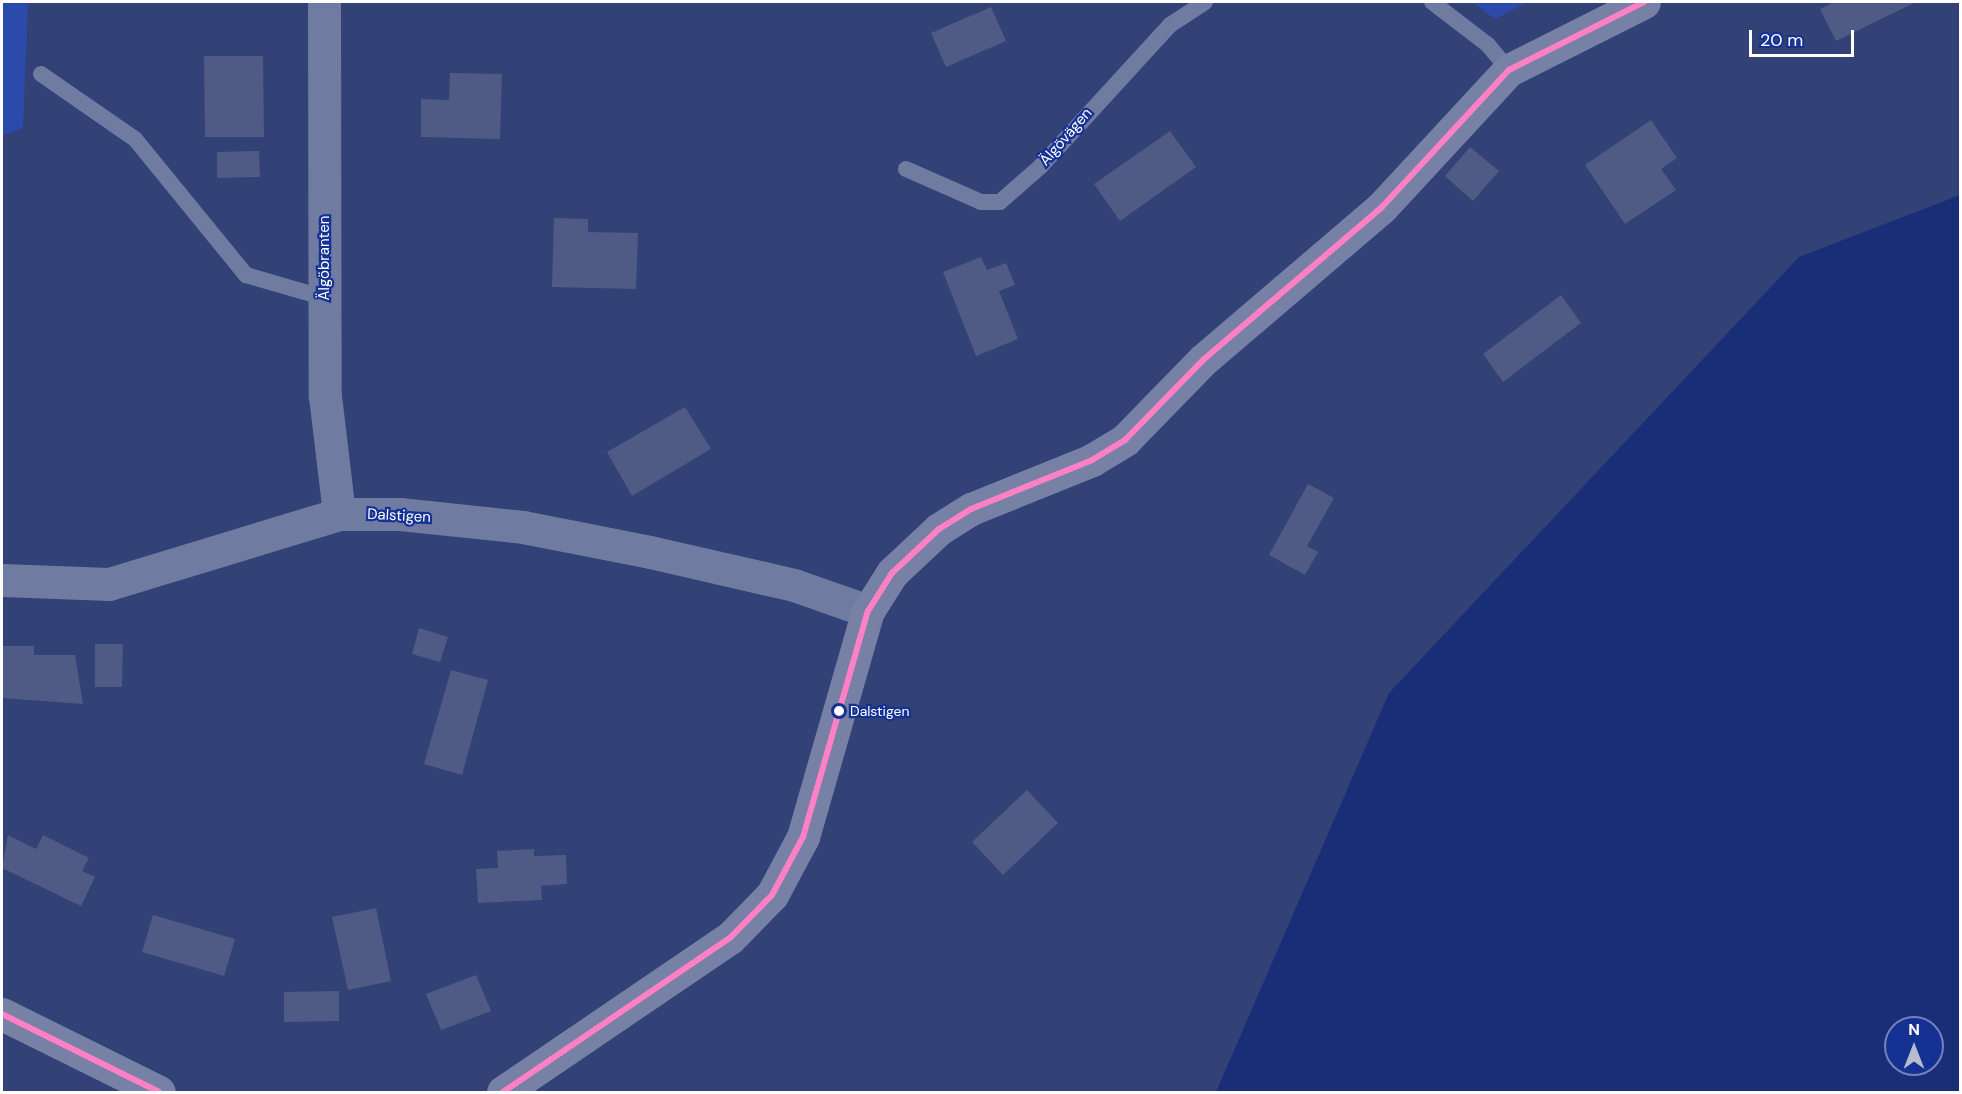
<!DOCTYPE html>
<html>
<head>
<meta charset="utf-8">
<style>
	body { margin:0 }
	#map { position:relative; width:1962px; height:1094px; overflow:hidden; background:#324176; font-family:"DM Sans",sans-serif }
	div>[style] { position:absolute }
	.green>* { inset:0; background:#2c4aaa }
	.water>* { inset:0; background:#192e77 }
	.building>* { inset:0; background:#4f5b85 }
	.lane>* { height:16px; margin:-8px; padding:0 8px; transform-origin:8px; border-radius:8px; background:#6f7ba1 }
	.street>* { height:33px; margin:-16.5px; padding:0 16.5px; transform-origin:16.5px; border-radius:16.5px; background:#6f7ba1 }
	.secondary>* { height:33px; margin:-16.5px; padding:0 16.5px; transform-origin:16.5px; border-radius:16.5px; background:#7681a5 }
	.bus-1>* { height:6px; margin:-3px; padding:0 3px; transform-origin:3px; border-radius:3px; background:#ff80c5 }
	.dots>* { width:16px; height:16px; translate:-50% -50%; box-sizing:border-box; border:3px solid #153193; border-radius:50% }
	span { translate:-50% -50%; white-space:nowrap; text-align:center; line-height:1.15; -webkit-text-stroke:4.5px #153193; paint-order:stroke }
	.bus-label { font-size:14px; color:#fff }
	.left { translate:0 -50%; text-align:left }
	.street-label { font-size:15px; color:#fff }
	.frame { position:absolute; inset:0; border:3px solid #fff; pointer-events:none }
	.north { position:absolute; left:1884px; top:1016px; width:60px; height:60px; box-sizing:border-box; background:#153193; border:2px solid #7383be; border-radius:50%; rotate:0deg; font-size:16px; font-weight:700; line-height:24px; text-align:center; color:#fff }
	.north::after { content:''; display:block; margin:auto; width:21px; height:27px; background:#b7bccf; clip-path:polygon(50% 0,100% 100%,50% 72%,0 100%) }
	.scale { position:absolute; left:1749px; top:30px; width:105px; height:27px; box-sizing:border-box; border:3px solid #fff; border-top:0; padding-left:8px; font-size:18px; line-height:21px; white-space:nowrap; color:#fff; -webkit-text-stroke:4px #153193; paint-order:stroke }
</style>
</head>
<body>
<div id="map">
	<div class="green">
		<div style="clip-path:polygon(2px 2px,28px 2px,23px 128px,2px 136px)"></div>
		<div style="clip-path:polygon(1472px 2px,1528px 2px,1495px 19px)"></div>
	</div>
	<div class="water">
		<div style="clip-path:polygon(evenodd,1960px 195px,1960px 1092px,1216px 1092px,1389px 693px,1799px 257px,1960px 195px,1896px 1028px,1932px 1028px,1932px 1064px,1896px 1064px,1896px 1028px)"></div>
	</div>
	<div class="building">
		<div style="clip-path:polygon(1834px 2px,1916px 2px,1836px 41px,1820px 9px)"></div>
		<div style="clip-path:polygon(991px 7px,1006px 41px,946px 67px,931px 33px)"></div>
		<div style="clip-path:polygon(204px 56px,263px 56px,264px 137px,205px 137px)"></div>
		<div style="clip-path:polygon(450px 73px,502px 74px,500px 139px,421px 137px,421px 99px,449px 100px)"></div>
		<div style="clip-path:polygon(1651px 120px,1677px 158px,1661px 169px,1676px 190px,1625px 224px,1585px 165px)"></div>
		<div style="clip-path:polygon(1170px 131px,1196px 167px,1120px 221px,1094px 184px)"></div>
		<div style="clip-path:polygon(1470px 147px,1499px 171px,1473px 201px,1445px 176px)"></div>
		<div style="clip-path:polygon(259px 151px,260px 177px,217px 178px,217px 152px)"></div>
		<div style="clip-path:polygon(554px 218px,588px 219px,588px 232px,638px 233px,636px 289px,552px 287px)"></div>
		<div style="clip-path:polygon(981px 257px,987px 270px,1006px 263px,1015px 285px,999px 291px,1018px 339px,976px 356px,943px 272px)"></div>
		<div style="clip-path:polygon(1561px 295px,1581px 323px,1503px 382px,1483px 354px)"></div>
		<div style="clip-path:polygon(685px 407px,711px 449px,632px 496px,607px 452px)"></div>
		<div style="clip-path:polygon(1308px 484px,1334px 498px,1307px 546px,1318px 552px,1305px 575px,1269px 555px)"></div>
		<div style="clip-path:polygon(419px 628px,448px 637px,440px 662px,412px 654px)"></div>
		<div style="clip-path:polygon(95px 644px,123px 644px,122px 687px,95px 687px)"></div>
		<div style="clip-path:polygon(2px 646px,34px 646px,34px 655px,75px 655px,83px 704px,2px 698px)"></div>
		<div style="clip-path:polygon(451px 670px,488px 680px,462px 775px,424px 764px)"></div>
		<div style="clip-path:polygon(1027px 790px,1058px 823px,1003px 875px,972px 842px)"></div>
		<div style="clip-path:polygon(8px 835px,36px 849px,43px 835px,89px 858px,82px 871px,95px 877px,81px 906px,2px 868px)"></div>
		<div style="clip-path:polygon(534px 849px,534px 856px,566px 855px,567px 884px,541px 886px,542px 900px,478px 903px,476px 869px,498px 868px,497px 851px)"></div>
		<div style="clip-path:polygon(376px 908px,391px 981px,348px 990px,332px 917px)"></div>
		<div style="clip-path:polygon(153px 915px,235px 939px,224px 976px,142px 952px)"></div>
		<div style="clip-path:polygon(476px 975px,491px 1011px,441px 1030px,426px 994px)"></div>
		<div style="clip-path:polygon(339px 991px,339px 1021px,284px 1022px,284px 992px)"></div>
	</div>
	<div class="lane">
		<div style="left:1432px;top:2px;width:71px;rotate:37.5deg"></div>
		<div style="left:1488px;top:45px;width:33px;rotate:50deg"></div>
		<div style="left:41px;top:74px;width:114px;rotate:34.7deg"></div>
		<div style="left:135px;top:139px;width:176px;rotate:50.8deg"></div>
		<div style="left:246px;top:275px;width:82px;rotate:16.2deg"></div>
		<div style="left:906px;top:169px;width:82px;rotate:23.7deg"></div>
		<div style="left:981px;top:202px;width:19px"></div>
		<div style="left:1000px;top:202px;width:53px;rotate:-41.2deg"></div>
		<div style="left:1040px;top:167px;width:193px;rotate:-47.5deg"></div>
		<div style="left:1170px;top:25px;width:42px;rotate:-33.3deg"></div>
	</div>
	<div class="street">
		<div style="left:324px;top:2px;width:394px;rotate:89.9deg"></div>
		<div style="left:325px;top:396px;width:119px;rotate:83.2deg"></div>
		<div style="left:2px;top:580px;width:107px;rotate:2.1deg"></div>
		<div style="left:109px;top:584px;width:240px;rotate:-16.9deg"></div>
		<div style="left:339px;top:514px;width:61px"></div>
		<div style="left:400px;top:514px;width:124px;rotate:6deg"></div>
		<div style="left:523px;top:527px;width:129px;rotate:11.1deg"></div>
		<div style="left:650px;top:552px;width:148px;rotate:12.9deg"></div>
		<div style="left:794px;top:585px;width:78px;rotate:19.4deg"></div>
	</div>
	<div class="secondary">
		<div style="left:2px;top:1014px;width:175px;rotate:26.4deg"></div>
		<div style="left:503px;top:1092px;width:274px;rotate:-34.2deg"></div>
		<div style="left:730px;top:938px;width:60px;rotate:-45.7deg"></div>
		<div style="left:772px;top:895px;width:66px;rotate:-61.9deg"></div>
		<div style="left:803px;top:837px;width:235px;rotate:-74deg"></div>
		<div style="left:868px;top:611px;width:45px;rotate:-57.7deg"></div>
		<div style="left:892px;top:573px;width:64px;rotate:-43.1deg"></div>
		<div style="left:939px;top:529px;width:38px;rotate:-32deg"></div>
		<div style="left:971px;top:509px;width:131px;rotate:-22deg"></div>
		<div style="left:1092px;top:460px;width:39px;rotate:-31deg"></div>
		<div style="left:1125px;top:440px;width:112px;rotate:-45.7deg"></div>
		<div style="left:1203px;top:360px;width:235px;rotate:-40.5deg"></div>
		<div style="left:1382px;top:207px;width:187px;rotate:-47.2deg"></div>
		<div style="left:1509px;top:70px;width:151px;rotate:-26.7deg"></div>
	</div>
	<div class="bus-1">
		<div style="left:2px;top:1014px;width:175px;rotate:26.4deg"></div>
		<div style="left:503px;top:1092px;width:274px;rotate:-34.2deg"></div>
		<div style="left:730px;top:938px;width:60px;rotate:-45.7deg"></div>
		<div style="left:772px;top:895px;width:66px;rotate:-61.9deg"></div>
		<div style="left:803px;top:837px;width:235px;rotate:-74deg"></div>
		<div style="left:868px;top:611px;width:45px;rotate:-57.7deg"></div>
		<div style="left:892px;top:573px;width:64px;rotate:-43.1deg"></div>
		<div style="left:939px;top:529px;width:38px;rotate:-32deg"></div>
		<div style="left:971px;top:509px;width:131px;rotate:-22deg"></div>
		<div style="left:1092px;top:460px;width:39px;rotate:-31deg"></div>
		<div style="left:1125px;top:440px;width:112px;rotate:-45.7deg"></div>
		<div style="left:1203px;top:360px;width:235px;rotate:-40.5deg"></div>
		<div style="left:1382px;top:207px;width:187px;rotate:-47.2deg"></div>
		<div style="left:1509px;top:70px;width:151px;rotate:-26.7deg"></div>
	</div>
	<div class="dots">
		<div style="left:839px;top:711px;background:#fff"></div>
	</div>
	<div class="bus-label">
		<span class="left" style="left:850px;top:711px">Dalstigen</span>
	</div>
	<div class="street-label">
		<span style="left:1066px;top:137px;rotate:-49deg">Älgövägen</span>
		<span style="left:325px;top:258px;rotate:-90deg">Älgöbranten</span>
		<span style="left:399px;top:516px;rotate:3deg">Dalstigen</span>
	</div>
	<div class="frame"></div>
	<div class="north">N</div>
	<div class="scale">20 m</div>
</div>
</body>
</html>
